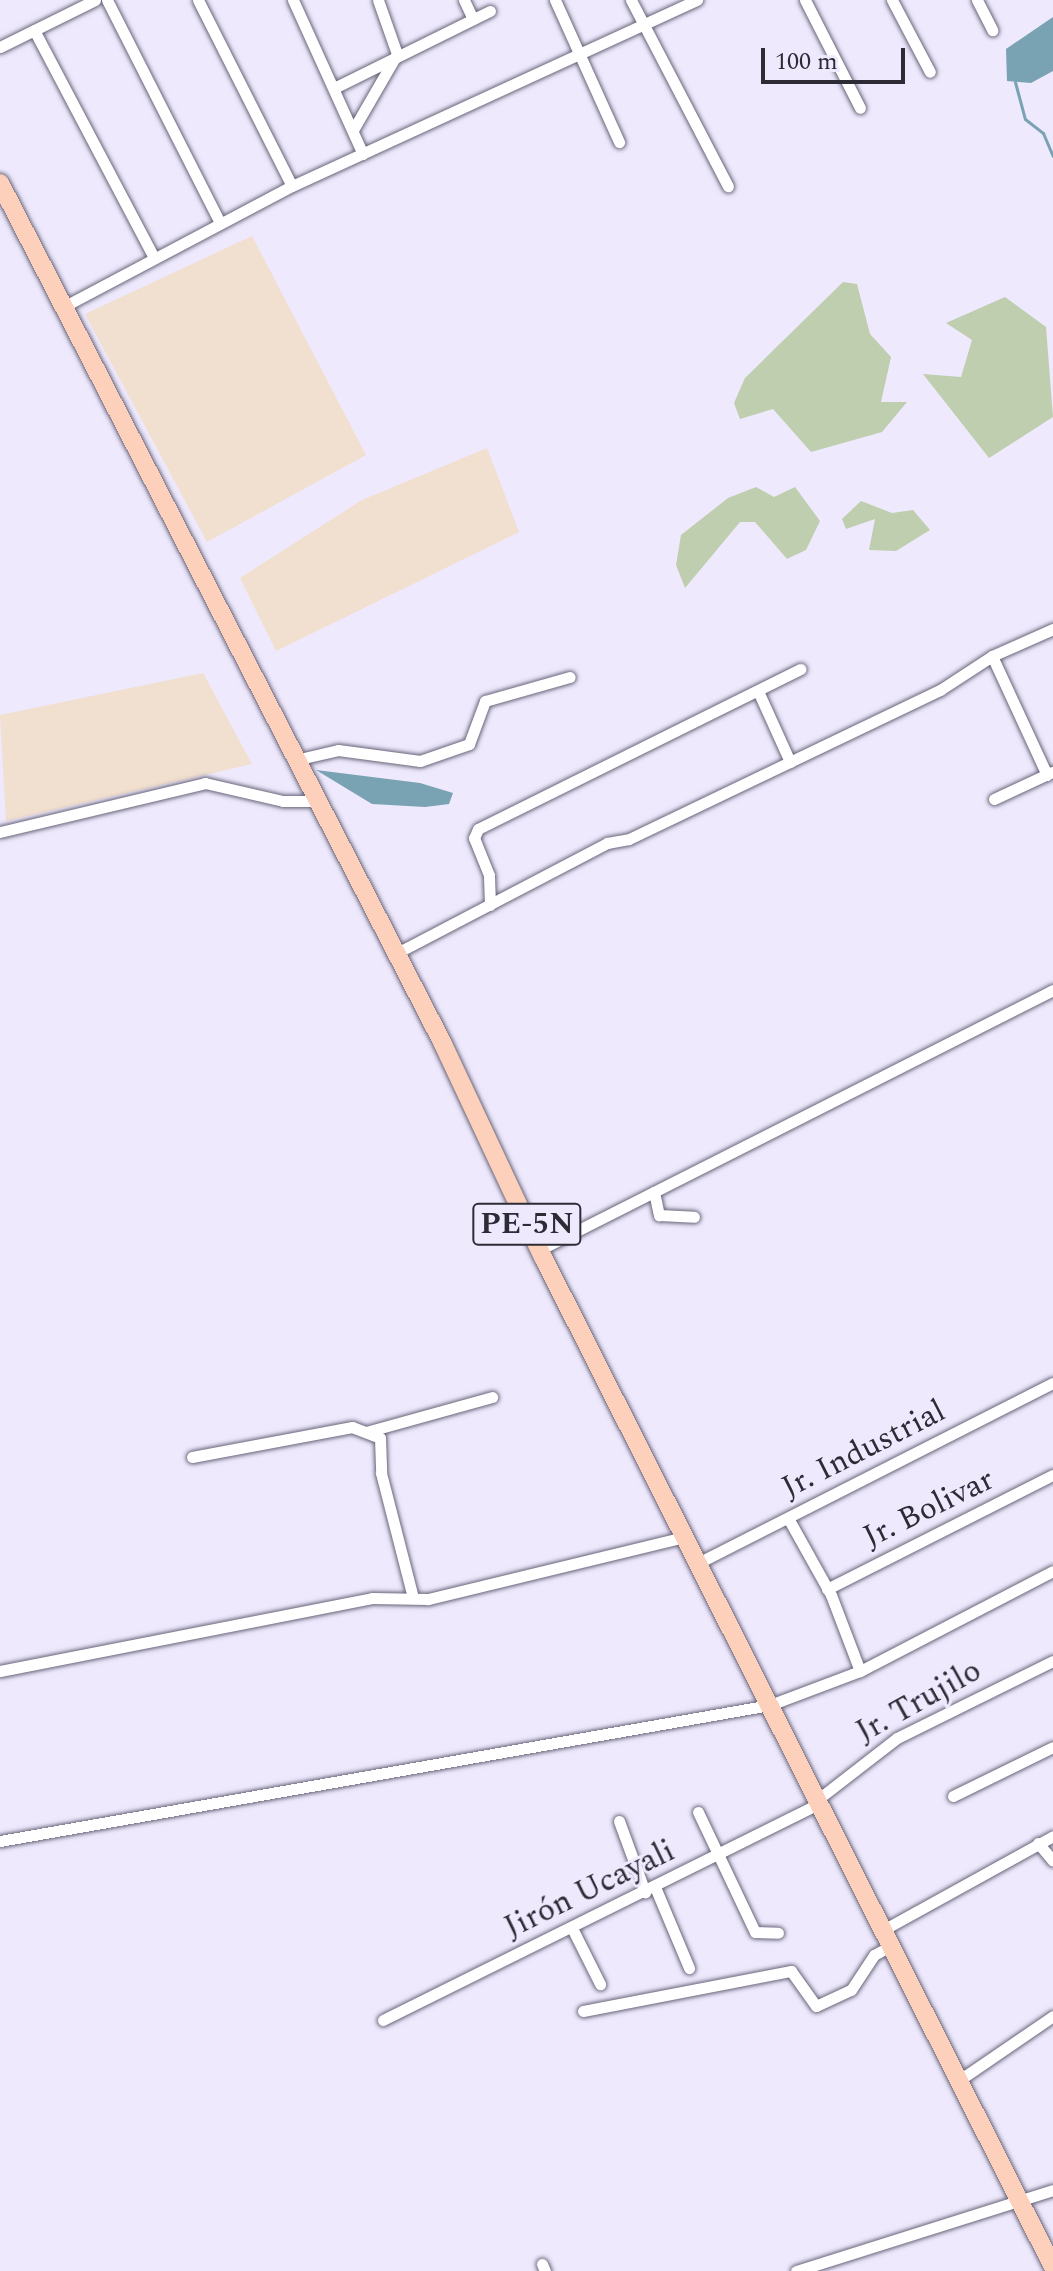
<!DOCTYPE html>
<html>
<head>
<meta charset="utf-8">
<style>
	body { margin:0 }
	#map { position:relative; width:1053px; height:2271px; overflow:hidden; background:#eee9fd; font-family:Spectral,serif }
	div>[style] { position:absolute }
	.industrial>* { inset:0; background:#f1dfcf }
	.green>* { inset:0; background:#beceae }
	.water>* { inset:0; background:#79a2b3 }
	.stream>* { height:3px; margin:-1.5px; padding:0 1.5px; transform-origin:1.5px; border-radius:1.5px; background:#79a2b3 }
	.roads { filter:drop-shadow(0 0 2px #696579) drop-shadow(0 0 2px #696579) }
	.minor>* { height:11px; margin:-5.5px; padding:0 5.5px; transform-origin:5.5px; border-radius:5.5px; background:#fff }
	.trunk>* { height:18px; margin:-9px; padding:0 9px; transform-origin:9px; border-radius:9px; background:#fcd0bb }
	span { translate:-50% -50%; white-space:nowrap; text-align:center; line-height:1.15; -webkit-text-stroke:6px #eee9fd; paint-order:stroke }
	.shield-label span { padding:2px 6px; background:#eee9fd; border:2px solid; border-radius:6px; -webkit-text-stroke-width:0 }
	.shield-label { font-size:30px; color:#2d2b35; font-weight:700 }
	.street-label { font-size:32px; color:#2d2b35 }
	.scale { position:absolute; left:761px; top:48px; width:144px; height:36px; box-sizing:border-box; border:4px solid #2d2b35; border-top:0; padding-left:10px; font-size:24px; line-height:28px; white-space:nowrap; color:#2d2b35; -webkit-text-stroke:6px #eee9fd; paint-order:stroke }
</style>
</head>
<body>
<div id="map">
	<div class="industrial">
		<div style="clip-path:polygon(252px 236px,366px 455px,207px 542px,85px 314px)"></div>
		<div style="clip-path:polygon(487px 448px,519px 532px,276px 651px,240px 578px,362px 500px)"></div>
		<div style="clip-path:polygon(203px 673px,252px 764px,6px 821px,0 715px)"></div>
	</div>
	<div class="green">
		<div style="clip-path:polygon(843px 282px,857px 284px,870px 334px,891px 357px,881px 402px,907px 402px,882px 432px,811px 452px,773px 409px,740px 419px,734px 403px,745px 378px)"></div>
		<div style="clip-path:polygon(1005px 297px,1046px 327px,1053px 417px,989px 458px,923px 374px,961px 377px,972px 340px,946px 323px)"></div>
		<div style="clip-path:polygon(756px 487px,774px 497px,795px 487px,820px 521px,806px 550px,787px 559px,755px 522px,740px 522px,685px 588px,676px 565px,681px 535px,728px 498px)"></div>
		<div style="clip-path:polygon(861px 501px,892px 513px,913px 510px,930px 530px,896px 551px,869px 550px,875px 519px,846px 529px,842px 519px)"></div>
	</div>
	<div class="water">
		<div style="clip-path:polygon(1053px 17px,1053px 71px,1031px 83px,1007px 81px,1006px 49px)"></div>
		<div style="clip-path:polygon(316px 770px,420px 783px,453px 793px,449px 804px,425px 807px,372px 804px)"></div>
	</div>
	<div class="stream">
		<div style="left:1015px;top:82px;width:38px;rotate:75deg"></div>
		<div style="left:1025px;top:119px;width:23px;rotate:38deg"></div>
		<div style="left:1043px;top:133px;width:25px;rotate:67deg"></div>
	</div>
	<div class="roads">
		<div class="minor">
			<div style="left:107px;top:0;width:248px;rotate:63.1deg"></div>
			<div style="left:198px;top:0;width:208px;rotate:63.2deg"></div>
			<div style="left:293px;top:0;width:169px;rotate:65.6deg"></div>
			<div style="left:464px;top:0;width:21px;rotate:65deg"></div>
			<div style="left:555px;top:0;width:156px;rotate:65.7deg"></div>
			<div style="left:631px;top:0;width:210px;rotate:62.5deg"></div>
			<div style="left:805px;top:0;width:121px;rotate:63deg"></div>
			<div style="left:892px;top:0;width:81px;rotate:62.2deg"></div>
			<div style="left:977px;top:0;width:34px;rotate:63deg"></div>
			<div style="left:34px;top:30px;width:255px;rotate:62.2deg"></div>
			<div style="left:0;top:47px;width:106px;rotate:-26.3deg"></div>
			<div style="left:334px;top:88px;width:174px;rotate:-26.3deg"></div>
			<div style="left:353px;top:130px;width:88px;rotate:-59.9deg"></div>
			<div style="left:397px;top:54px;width:57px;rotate:-109.4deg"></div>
			<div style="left:63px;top:307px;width:259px;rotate:-27.9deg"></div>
			<div style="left:292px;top:186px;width:446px;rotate:-24.7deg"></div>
			<div style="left:992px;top:656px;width:67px;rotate:-23.9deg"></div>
			<div style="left:758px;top:691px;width:78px;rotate:65.7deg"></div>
			<div style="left:295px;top:760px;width:44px;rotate:-13.1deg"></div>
			<div style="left:338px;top:750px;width:83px;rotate:7.6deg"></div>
			<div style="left:420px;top:761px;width:52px;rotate:-19.1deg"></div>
			<div style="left:469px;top:744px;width:46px;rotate:-69.6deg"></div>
			<div style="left:485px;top:701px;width:88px;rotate:-15.8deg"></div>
			<div style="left:994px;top:799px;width:64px;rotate:-25deg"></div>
			<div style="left:0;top:832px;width:211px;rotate:-13.4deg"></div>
			<div style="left:205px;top:783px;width:80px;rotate:13deg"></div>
			<div style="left:283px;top:801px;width:31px"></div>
			<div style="left:490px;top:905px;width:30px;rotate:-92deg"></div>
			<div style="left:489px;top:875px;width:40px;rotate:-112deg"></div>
			<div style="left:474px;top:838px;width:10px;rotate:-66deg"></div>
			<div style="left:478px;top:829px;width:360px;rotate:-26.4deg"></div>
			<div style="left:393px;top:955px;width:242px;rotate:-27.6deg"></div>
			<div style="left:607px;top:843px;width:22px;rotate:-10deg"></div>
			<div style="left:629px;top:839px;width:345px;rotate:-25.6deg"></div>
			<div style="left:940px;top:690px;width:62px;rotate:-33.2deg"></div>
			<div style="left:992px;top:656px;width:131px;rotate:65.2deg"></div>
			<div style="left:654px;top:1192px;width:24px;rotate:78deg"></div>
			<div style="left:659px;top:1215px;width:35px;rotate:3deg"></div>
			<div style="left:539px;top:1250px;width:576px;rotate:-26.83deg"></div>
			<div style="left:366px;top:1432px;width:131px;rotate:-15.5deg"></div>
			<div style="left:192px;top:1457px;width:163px;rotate:-10.6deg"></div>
			<div style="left:352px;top:1427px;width:30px;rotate:21deg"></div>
			<div style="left:380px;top:1438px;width:35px;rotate:88deg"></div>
			<div style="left:381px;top:1473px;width:129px;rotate:75.6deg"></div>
			<div style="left:788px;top:1518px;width:88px;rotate:60.8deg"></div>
			<div style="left:831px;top:1595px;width:81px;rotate:69.1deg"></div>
			<div style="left:698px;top:1563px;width:398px;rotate:-26.9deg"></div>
			<div style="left:827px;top:1589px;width:253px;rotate:-26.8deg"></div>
			<div style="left:0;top:1671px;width:379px;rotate:-11.1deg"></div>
			<div style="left:372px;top:1598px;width:56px;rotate:1deg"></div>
			<div style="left:428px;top:1599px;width:263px;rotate:-13.6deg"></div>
			<div style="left:953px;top:1796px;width:111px;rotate:-26.1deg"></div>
			<div style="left:817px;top:1800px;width:101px;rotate:-37.8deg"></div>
			<div style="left:897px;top:1738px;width:174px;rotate:-26.3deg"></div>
			<div style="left:698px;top:1812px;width:133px;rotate:64.6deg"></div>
			<div style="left:755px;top:1932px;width:23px;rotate:2deg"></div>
			<div style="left:619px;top:1821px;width:76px;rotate:69.9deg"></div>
			<div style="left:0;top:1841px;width:782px;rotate:-10.02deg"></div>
			<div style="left:770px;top:1705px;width:96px;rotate:-20.7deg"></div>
			<div style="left:860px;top:1671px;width:217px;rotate:-27.4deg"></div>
			<div style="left:1038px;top:1843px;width:23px;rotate:50deg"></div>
			<div style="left:655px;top:1887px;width:88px;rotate:67.2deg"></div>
			<div style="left:572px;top:1928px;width:63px;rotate:63.4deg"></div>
			<div style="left:883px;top:1930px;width:194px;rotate:-28.9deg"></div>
			<div style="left:583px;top:2011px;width:212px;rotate:-10.9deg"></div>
			<div style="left:791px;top:1971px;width:43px;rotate:54.5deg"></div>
			<div style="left:816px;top:2006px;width:38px;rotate:-25deg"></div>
			<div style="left:851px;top:1990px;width:42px;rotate:-56.7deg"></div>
			<div style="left:874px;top:1955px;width:18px;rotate:-29deg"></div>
			<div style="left:383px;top:2020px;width:487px;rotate:-26.4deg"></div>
			<div style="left:958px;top:2081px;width:115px;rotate:-34.4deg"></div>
			<div style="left:542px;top:2264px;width:8px;rotate:67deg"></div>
			<div style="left:796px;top:2271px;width:269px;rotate:-17.5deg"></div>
		</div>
		<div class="trunk">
			<div style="left:0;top:183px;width:968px;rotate:62.77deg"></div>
			<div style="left:443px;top:1044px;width:235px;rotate:64.9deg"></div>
			<div style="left:543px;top:1257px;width:1131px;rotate:63.21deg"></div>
		</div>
	</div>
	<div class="shield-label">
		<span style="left:527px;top:1224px">PE-5N</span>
	</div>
	<div class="street-label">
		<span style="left:864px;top:1450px;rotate:-27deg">Jr. Industrial</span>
		<span style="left:929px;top:1509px;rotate:-26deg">Jr. Bolivar</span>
		<span style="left:919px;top:1702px;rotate:-29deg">Jr. Trujilo</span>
		<span style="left:590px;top:1890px;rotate:-26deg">Jirón Ucayali</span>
	</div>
	<div class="scale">100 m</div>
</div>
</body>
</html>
